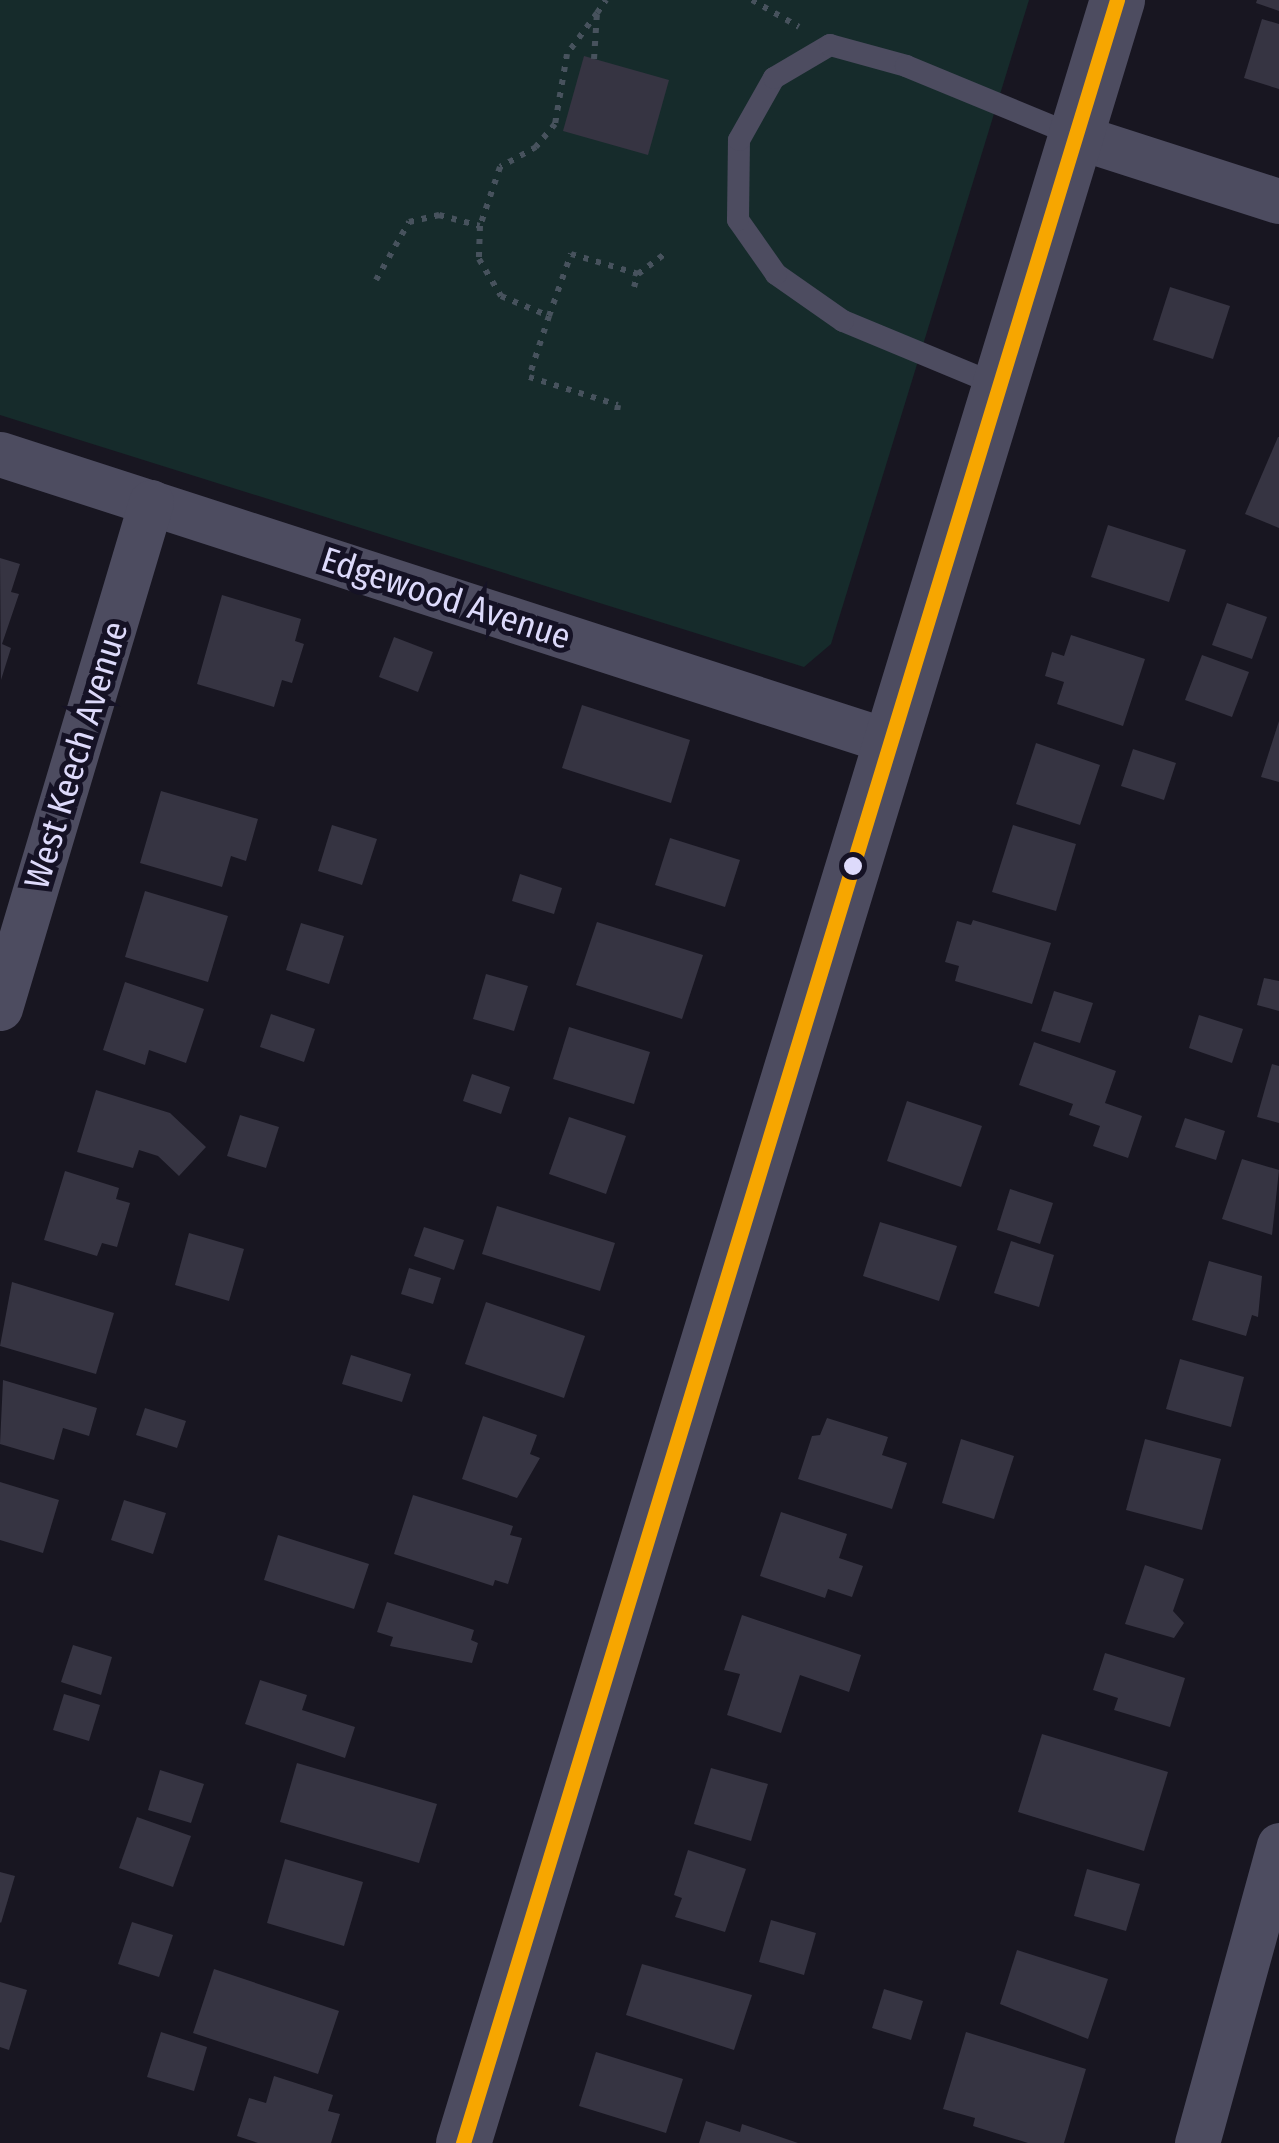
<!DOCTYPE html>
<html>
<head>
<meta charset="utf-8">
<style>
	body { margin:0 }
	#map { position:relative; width:1279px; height:2143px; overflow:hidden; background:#181621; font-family:"Fira Sans Condensed",sans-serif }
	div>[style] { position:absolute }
	.green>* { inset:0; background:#162b2b }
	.building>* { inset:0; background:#363442 }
	.path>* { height:6px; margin-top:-3px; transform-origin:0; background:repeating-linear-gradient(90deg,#47525d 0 5px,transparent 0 13px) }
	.service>* { height:22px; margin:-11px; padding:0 11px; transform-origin:11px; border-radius:11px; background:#4d4c60 }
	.minor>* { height:45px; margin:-22.5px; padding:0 22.5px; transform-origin:22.5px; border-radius:22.5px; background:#4d4c60 }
	.tertiary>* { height:55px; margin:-27.5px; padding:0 27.5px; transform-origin:27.5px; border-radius:27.5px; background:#4d4c60 }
	.bus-1>* { height:15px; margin:-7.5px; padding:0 7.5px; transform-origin:7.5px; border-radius:7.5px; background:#f7a600 }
	.dots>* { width:28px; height:28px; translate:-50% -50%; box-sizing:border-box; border:5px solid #151225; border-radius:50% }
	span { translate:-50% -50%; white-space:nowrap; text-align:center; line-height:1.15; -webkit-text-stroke:10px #151225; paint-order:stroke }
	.street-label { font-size:35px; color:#dddafb }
</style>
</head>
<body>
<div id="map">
	<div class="green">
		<div style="clip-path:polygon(0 0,1029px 0,831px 644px,804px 667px,0 415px)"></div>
	</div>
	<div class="building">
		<div style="clip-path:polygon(1257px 0,1279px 0,1279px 11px,1256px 3px)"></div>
		<div style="clip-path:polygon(1262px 19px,1279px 24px,1279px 89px,1244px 78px)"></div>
		<div style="clip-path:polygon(584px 56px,669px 80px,648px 155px,563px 131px)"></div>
		<div style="clip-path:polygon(1170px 287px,1230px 306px,1213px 359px,1153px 340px)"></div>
		<div style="clip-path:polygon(1278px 437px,1279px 437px,1279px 528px,1245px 514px)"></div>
		<div style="clip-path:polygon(1108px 525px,1186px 550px,1169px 602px,1091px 577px)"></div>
		<div style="clip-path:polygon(0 558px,20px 564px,11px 592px,19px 594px,2px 644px,11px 648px,1px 680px)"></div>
		<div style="clip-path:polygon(222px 595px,301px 619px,295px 641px,304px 644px,292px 683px,282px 680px,274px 707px,197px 684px)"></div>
		<div style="clip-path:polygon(1227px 603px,1267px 617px,1252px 659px,1212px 645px)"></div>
		<div style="clip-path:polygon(1071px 635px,1145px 659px,1123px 726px,1057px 704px,1064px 682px,1045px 676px,1052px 652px,1064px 656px)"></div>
		<div style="clip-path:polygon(394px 637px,433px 652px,418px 692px,379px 677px)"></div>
		<div style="clip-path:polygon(1202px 655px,1249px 672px,1232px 717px,1185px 700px)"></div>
		<div style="clip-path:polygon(582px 705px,690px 740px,671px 803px,562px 768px)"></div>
		<div style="clip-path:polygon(1279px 721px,1279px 782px,1261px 777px)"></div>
		<div style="clip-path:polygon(1036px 743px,1100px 765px,1080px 825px,1016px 804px)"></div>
		<div style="clip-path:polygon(1133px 749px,1176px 763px,1164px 800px,1121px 786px)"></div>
		<div style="clip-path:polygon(161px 791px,258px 819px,246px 861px,231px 856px,222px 887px,140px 863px)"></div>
		<div style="clip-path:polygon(332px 825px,377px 839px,362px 885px,318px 871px)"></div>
		<div style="clip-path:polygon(1013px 825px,1076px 844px,1056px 911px,992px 892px)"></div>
		<div style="clip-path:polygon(670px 838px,740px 860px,725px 907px,655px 885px)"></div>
		<div style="clip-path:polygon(520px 874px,562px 888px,554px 914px,512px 901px)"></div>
		<div style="clip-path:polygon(145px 891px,228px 916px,208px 982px,125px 957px)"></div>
		<div style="clip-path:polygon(973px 920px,1051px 943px,1032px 1004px,955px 981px,959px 966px,945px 962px,957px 921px,971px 925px)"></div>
		<div style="clip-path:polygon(597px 922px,703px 955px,682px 1019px,576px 985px)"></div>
		<div style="clip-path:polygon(301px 923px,344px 936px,329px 984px,286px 970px)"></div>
		<div style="clip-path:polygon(486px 974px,528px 986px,514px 1031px,473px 1019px)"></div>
		<div style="clip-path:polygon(1264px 978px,1279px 981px,1279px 1011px,1257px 1005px)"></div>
		<div style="clip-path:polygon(125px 982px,204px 1009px,186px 1063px,149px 1050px,145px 1065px,103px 1050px)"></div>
		<div style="clip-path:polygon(1054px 991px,1093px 1003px,1080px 1043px,1041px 1031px)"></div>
		<div style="clip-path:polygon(271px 1014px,315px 1029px,304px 1062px,260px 1047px)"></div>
		<div style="clip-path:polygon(1199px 1015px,1243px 1029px,1232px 1063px,1189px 1048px)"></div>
		<div style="clip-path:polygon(569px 1027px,650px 1052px,634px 1104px,553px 1079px)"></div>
		<div style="clip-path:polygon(1034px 1042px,1116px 1071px,1105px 1103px,1142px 1116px,1128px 1158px,1093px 1146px,1100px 1126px,1069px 1115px,1073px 1104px,1019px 1085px)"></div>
		<div style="clip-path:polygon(1272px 1064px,1279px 1066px,1279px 1123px,1257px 1117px)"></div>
		<div style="clip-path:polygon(472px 1074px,510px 1087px,501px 1114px,463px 1101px)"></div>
		<div style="clip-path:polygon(96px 1090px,170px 1113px,206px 1147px,179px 1176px,158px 1156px,139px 1150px,133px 1168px,77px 1152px)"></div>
		<div style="clip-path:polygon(907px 1101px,982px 1126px,961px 1187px,887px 1161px)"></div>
		<div style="clip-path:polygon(240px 1115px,279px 1127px,266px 1168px,227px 1156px)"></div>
		<div style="clip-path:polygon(569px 1117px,626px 1136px,606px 1194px,549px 1174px)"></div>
		<div style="clip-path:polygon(1185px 1118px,1225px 1131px,1216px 1160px,1175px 1147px)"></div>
		<div style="clip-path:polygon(1242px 1159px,1279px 1170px,1272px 1235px,1222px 1219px)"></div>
		<div style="clip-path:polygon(65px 1171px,119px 1188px,116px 1199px,130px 1203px,117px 1247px,102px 1243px,97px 1256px,44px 1240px)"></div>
		<div style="clip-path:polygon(1010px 1189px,1053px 1203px,1040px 1244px,997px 1230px)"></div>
		<div style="clip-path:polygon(497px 1206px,615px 1243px,600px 1291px,482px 1254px)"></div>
		<div style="clip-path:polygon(880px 1222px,957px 1246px,939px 1301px,863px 1276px)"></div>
		<div style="clip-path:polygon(424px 1227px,464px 1240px,454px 1270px,414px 1256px)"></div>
		<div style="clip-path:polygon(189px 1233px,244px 1249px,229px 1301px,175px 1285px)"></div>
		<div style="clip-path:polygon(1011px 1241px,1054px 1255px,1039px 1307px,994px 1293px)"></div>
		<div style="clip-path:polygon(1209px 1261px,1262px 1276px,1258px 1317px,1252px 1315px,1246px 1336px,1192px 1320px)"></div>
		<div style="clip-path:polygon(409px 1268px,441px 1278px,433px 1304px,401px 1294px)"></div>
		<div style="clip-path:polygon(12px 1282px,114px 1313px,96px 1374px,0 1346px)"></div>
		<div style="clip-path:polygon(486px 1302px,585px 1336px,564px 1398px,465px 1364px)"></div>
		<div style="clip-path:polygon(351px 1355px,411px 1374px,402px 1402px,342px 1384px)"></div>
		<div style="clip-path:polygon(1180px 1359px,1244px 1377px,1231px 1427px,1166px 1409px)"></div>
		<div style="clip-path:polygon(3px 1380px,97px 1408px,89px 1436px,63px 1428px,54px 1460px,0 1444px)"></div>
		<div style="clip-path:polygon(145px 1408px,186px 1421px,177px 1448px,136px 1435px)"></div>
		<div style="clip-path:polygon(483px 1416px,537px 1435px,530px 1454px,540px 1458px,517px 1498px,462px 1479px)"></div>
		<div style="clip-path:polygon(827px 1418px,888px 1437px,882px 1455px,907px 1463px,892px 1509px,798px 1479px,812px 1436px,820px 1435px)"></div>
		<div style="clip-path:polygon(961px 1439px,1014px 1456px,994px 1519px,942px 1503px)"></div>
		<div style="clip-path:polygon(1145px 1439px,1221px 1459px,1202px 1530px,1126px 1510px)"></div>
		<div style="clip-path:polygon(0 1482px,59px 1500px,43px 1553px,0 1540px)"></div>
		<div style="clip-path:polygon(413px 1495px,513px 1526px,510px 1535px,522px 1538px,508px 1584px,495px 1580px,493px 1586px,394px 1554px)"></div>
		<div style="clip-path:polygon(124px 1500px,166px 1513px,153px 1554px,111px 1540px)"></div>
		<div style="clip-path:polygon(781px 1512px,847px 1534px,839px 1558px,863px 1566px,852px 1597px,828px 1589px,825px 1598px,760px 1576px)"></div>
		<div style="clip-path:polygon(278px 1535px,369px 1564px,354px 1609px,264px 1580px)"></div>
		<div style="clip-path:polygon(1145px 1565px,1184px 1579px,1173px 1611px,1184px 1623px,1174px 1638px,1125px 1624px)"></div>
		<div style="clip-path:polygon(387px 1602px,474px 1630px,471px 1640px,478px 1643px,472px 1663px,390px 1646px,393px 1637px,377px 1632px)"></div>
		<div style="clip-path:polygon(742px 1615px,861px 1655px,849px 1692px,800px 1675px,781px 1733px,727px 1715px,740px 1674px,724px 1670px)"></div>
		<div style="clip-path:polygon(73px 1645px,112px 1657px,101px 1695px,61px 1682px)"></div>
		<div style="clip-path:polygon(1105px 1653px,1185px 1678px,1170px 1727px,1114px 1710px,1118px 1698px,1093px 1690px)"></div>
		<div style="clip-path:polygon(260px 1680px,307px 1695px,302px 1710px,355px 1727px,345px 1758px,245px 1724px)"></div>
		<div style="clip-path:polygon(64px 1694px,100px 1705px,89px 1741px,53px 1730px)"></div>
		<div style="clip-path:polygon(1042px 1734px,1168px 1772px,1144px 1851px,1018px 1812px)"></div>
		<div style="clip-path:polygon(297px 1763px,437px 1804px,419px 1863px,280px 1822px)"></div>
		<div style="clip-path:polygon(711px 1768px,768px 1784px,751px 1841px,694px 1824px)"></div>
		<div style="clip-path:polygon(160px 1770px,204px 1784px,191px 1823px,148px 1810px)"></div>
		<div style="clip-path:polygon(137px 1817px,191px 1836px,173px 1887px,119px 1868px)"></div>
		<div style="clip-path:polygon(688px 1850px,746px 1869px,725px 1932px,675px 1917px,682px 1898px,674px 1895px)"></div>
		<div style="clip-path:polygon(285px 1859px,363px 1882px,344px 1946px,267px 1923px)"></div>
		<div style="clip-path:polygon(1087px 1869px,1140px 1884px,1126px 1931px,1074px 1916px)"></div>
		<div style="clip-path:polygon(0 1872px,15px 1876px,1px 1923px,0 1922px)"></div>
		<div style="clip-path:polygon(771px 1920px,816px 1933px,804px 1975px,759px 1962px)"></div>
		<div style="clip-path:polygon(132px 1922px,173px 1935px,159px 1977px,118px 1964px)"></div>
		<div style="clip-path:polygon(1017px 1950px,1108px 1979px,1088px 2039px,1000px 2004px)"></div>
		<div style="clip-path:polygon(642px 1964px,752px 1995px,734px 2050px,626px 2015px)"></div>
		<div style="clip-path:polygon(214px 1969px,339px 2011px,318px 2074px,193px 2033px)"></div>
		<div style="clip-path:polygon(0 1982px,27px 1990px,9px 2050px,0 2047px)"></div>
		<div style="clip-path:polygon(884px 1989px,923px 2001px,911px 2040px,872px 2028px)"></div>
		<div style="clip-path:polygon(161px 2032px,207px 2047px,194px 2091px,147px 2077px)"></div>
		<div style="clip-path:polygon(966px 2032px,1086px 2069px,1064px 2143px,1028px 2143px,973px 2126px,975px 2118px,943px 2109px)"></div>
		<div style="clip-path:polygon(596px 2052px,683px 2079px,666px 2133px,579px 2106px)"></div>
		<div style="clip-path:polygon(274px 2076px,333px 2095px,328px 2111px,340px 2114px,331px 2143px,258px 2143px,237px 2136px,249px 2098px,266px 2103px)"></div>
		<div style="clip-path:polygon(706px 2121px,740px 2132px,742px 2124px,798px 2143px,699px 2143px)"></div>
	</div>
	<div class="path">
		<div style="left:752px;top:0;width:54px;rotate:29.9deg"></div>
		<div style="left:597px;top:13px;width:51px;rotate:126.2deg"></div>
		<div style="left:567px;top:54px;width:71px;rotate:99.7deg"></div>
		<div style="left:555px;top:124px;width:30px;rotate:130deg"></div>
		<div style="left:536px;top:147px;width:41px;rotate:150.9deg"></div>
		<div style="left:500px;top:167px;width:62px;rotate:108.7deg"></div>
		<div style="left:480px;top:226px;width:33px;rotate:92deg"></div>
		<div style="left:479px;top:259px;width:43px;rotate:59.3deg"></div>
		<div style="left:501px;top:296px;width:52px;rotate:22.6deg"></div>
		<div style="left:549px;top:316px;width:64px;rotate:108.2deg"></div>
		<div style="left:529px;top:377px;width:93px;rotate:17.5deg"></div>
		<div style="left:618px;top:405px;width:6px;rotate:99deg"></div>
		<div style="left:594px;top:59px;width:46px;rotate:-86.3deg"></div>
		<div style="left:597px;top:13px;width:16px;rotate:-55deg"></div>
		<div style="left:376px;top:280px;width:67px;rotate:-60.4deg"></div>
		<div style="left:409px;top:222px;width:31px;rotate:-13deg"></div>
		<div style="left:439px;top:215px;width:42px;rotate:15deg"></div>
		<div style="left:634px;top:287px;width:14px;rotate:-73deg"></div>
		<div style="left:549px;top:316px;width:66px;rotate:-70.5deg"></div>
		<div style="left:571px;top:254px;width:70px;rotate:16.6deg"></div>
		<div style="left:638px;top:274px;width:36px;rotate:-37deg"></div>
	</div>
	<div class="service">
		<div style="left:1000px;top:386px;width:170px;rotate:-157.5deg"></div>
		<div style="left:843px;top:321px;width:82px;rotate:-145deg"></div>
		<div style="left:776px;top:274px;width:66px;rotate:-125.1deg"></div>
		<div style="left:738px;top:220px;width:80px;rotate:-89.3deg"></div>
		<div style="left:739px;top:140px;width:71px;rotate:-60.6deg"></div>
		<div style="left:774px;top:78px;width:65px;rotate:-30.5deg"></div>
		<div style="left:830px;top:45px;width:79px;rotate:15.4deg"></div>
		<div style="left:906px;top:66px;width:184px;rotate:22.4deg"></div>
	</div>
	<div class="minor">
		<div style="left:1076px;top:136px;width:213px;rotate:17.8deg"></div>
		<div style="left:0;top:454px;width:936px;rotate:17.91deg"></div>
		<div style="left:0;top:1008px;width:528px;rotate:-73.38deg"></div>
		<div style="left:1197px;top:2143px;width:309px;rotate:-74.6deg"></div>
	</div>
	<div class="tertiary">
		<div style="left:463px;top:2143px;width:2241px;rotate:-73.03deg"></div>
	</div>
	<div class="bus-1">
		<div style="left:463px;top:2143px;width:2241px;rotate:-73.03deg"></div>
	</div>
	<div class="dots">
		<div style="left:853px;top:866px;background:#dddafb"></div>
	</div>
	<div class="street-label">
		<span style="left:446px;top:598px;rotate:18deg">Edgewood Avenue</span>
		<span style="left:76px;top:755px;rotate:-73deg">West Keech Avenue</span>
	</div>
</div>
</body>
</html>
